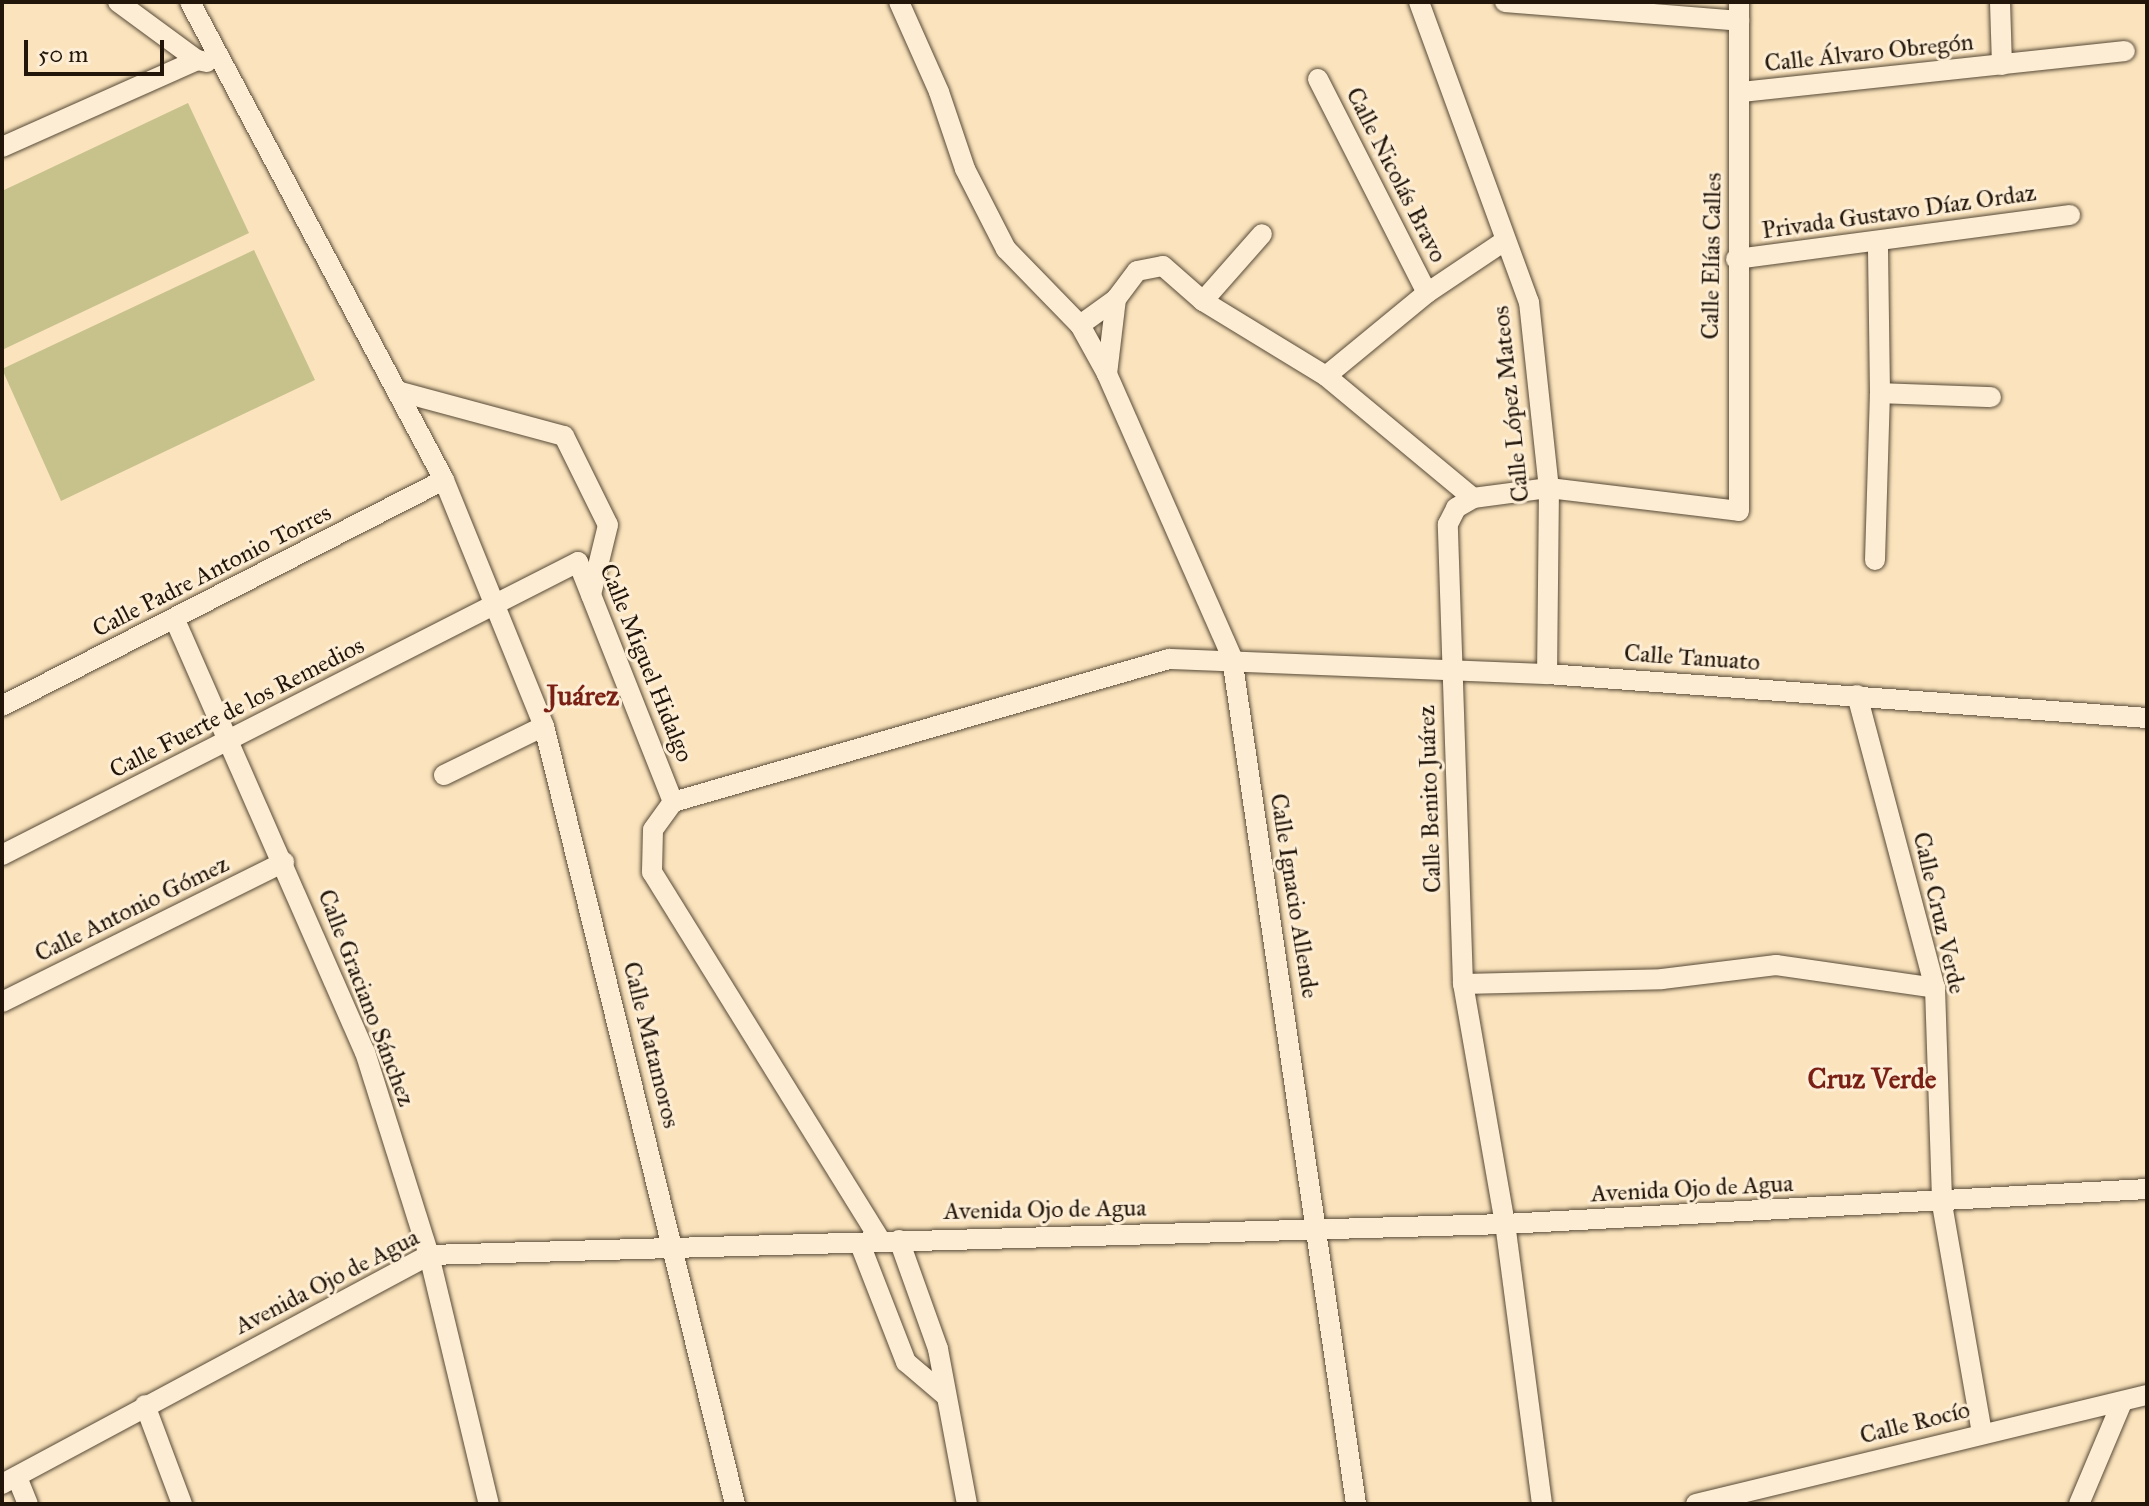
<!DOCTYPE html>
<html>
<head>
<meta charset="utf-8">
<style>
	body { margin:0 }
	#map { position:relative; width:2149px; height:1506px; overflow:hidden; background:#fbe4bd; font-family:"IM FELL Great Primer",serif }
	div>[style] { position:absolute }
	.green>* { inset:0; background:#c7c18c }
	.roads { filter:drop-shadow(0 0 2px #584a38) drop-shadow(0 0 2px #584a38) }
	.minor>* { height:20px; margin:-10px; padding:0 10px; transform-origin:10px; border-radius:10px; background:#fcedd4 }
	span { translate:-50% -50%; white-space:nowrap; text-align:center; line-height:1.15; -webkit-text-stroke:6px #fcedd4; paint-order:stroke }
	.street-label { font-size:24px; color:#22160b }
	.quarter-label { font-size:28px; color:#7a1f14; font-weight:700 }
	.frame { position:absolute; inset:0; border:4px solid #22160b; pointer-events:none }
	.scale { position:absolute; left:24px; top:40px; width:140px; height:36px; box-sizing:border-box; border:4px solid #22160b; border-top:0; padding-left:10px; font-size:24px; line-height:28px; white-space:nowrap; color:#22160b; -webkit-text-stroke:6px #fcedd4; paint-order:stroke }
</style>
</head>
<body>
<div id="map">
	<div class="green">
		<div style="clip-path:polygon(188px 103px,249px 233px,2px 350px,2px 191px)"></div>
		<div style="clip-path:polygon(254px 250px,315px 380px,61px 501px,2px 369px)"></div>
	</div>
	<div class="roads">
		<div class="minor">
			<div style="left:118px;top:2px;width:98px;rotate:36.3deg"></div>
			<div style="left:197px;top:60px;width:10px;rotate:11deg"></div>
			<div style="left:190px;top:2px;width:541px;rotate:62.01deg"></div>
			<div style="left:444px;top:480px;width:266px;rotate:67.9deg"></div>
			<div style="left:544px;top:726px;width:801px;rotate:76.21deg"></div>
			<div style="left:899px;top:2px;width:98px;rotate:66deg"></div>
			<div style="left:939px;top:92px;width:81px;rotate:71.3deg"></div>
			<div style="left:965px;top:169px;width:90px;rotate:62.9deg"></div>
			<div style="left:1006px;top:249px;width:106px;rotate:45.8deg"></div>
			<div style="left:1080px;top:325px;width:56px;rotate:61.1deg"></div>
			<div style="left:1107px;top:374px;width:310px;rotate:66.2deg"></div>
			<div style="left:1232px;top:658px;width:855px;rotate:81.66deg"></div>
			<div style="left:1419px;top:2px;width:320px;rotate:69.9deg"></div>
			<div style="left:1529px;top:302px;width:187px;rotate:83.9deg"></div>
			<div style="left:1549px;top:488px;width:186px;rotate:90.6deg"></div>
			<div style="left:1505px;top:2px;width:235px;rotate:4.6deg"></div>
			<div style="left:2000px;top:2px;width:63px;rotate:88.2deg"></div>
			<div style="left:1318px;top:79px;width:240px;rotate:63deg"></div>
			<div style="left:1742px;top:92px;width:385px;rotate:-6.1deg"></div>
			<div style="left:2px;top:147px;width:214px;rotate:-24deg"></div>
			<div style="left:1736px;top:259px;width:337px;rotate:-7.5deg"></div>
			<div style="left:1203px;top:301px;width:89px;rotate:-48.6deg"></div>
			<div style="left:1080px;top:325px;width:44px;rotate:-35.8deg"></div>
			<div style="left:1116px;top:299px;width:35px;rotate:-53deg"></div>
			<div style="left:1137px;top:271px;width:26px;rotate:-11deg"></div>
			<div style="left:1163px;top:266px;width:53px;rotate:41.2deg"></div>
			<div style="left:1203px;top:301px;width:144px;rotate:31.4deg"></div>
			<div style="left:1326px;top:376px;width:191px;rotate:39.7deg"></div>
			<div style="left:1107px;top:374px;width:76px;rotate:-83.2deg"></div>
			<div style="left:1326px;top:376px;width:131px;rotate:-39.4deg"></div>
			<div style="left:1427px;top:293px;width:92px;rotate:-33.9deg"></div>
			<div style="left:397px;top:391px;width:173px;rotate:15.1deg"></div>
			<div style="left:564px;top:436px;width:99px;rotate:63.7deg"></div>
			<div style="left:608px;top:525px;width:72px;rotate:103.7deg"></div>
			<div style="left:1880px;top:393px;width:111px;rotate:2.1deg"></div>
			<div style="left:1875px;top:560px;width:167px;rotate:-88.3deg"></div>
			<div style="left:1880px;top:393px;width:149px;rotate:-90.8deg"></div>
			<div style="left:175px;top:620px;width:472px;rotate:66.3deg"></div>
			<div style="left:365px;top:1052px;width:213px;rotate:72.5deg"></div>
			<div style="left:429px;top:1255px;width:256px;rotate:76.5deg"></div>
			<div style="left:1857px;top:695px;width:303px;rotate:75.1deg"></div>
			<div style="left:1935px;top:988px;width:216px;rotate:88.1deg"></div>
			<div style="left:1942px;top:1204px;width:232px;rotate:80.1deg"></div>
			<div style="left:2px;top:706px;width:496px;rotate:-27.1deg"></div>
			<div style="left:444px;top:775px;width:111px;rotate:-26.1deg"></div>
			<div style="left:673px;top:802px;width:516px;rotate:-16.08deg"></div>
			<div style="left:1169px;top:659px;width:378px;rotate:2.3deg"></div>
			<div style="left:1547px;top:674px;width:602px;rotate:4.19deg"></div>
			<div style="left:2px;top:855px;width:646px;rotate:-26.96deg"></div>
			<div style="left:578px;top:562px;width:258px;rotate:68.4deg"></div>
			<div style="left:673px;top:802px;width:34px;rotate:126deg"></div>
			<div style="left:653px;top:830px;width:42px;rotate:91.4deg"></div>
			<div style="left:652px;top:872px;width:434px;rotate:58.2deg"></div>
			<div style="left:1463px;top:984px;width:199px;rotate:-1.4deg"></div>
			<div style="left:1662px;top:979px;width:115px;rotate:-7deg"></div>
			<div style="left:1776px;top:965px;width:161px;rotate:8.2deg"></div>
			<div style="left:2px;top:1002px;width:315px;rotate:-26.4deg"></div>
			<div style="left:899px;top:1240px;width:116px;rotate:70.3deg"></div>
			<div style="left:938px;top:1349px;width:158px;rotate:79.4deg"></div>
			<div style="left:860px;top:1244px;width:127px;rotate:68.7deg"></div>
			<div style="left:906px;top:1362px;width:52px;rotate:40.4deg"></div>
			<div style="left:145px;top:1405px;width:106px;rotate:69.5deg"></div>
			<div style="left:17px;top:1477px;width:29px;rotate:68deg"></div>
			<div style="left:2px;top:1484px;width:485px;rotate:-28.2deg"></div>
			<div style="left:429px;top:1255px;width:1076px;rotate:-1.65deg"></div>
			<div style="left:1505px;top:1224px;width:643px;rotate:-3.12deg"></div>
			<div style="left:1542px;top:1504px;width:282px;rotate:-97.5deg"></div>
			<div style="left:1505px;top:1224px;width:244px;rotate:-99.9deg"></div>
			<div style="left:1463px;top:984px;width:460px;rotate:-91.9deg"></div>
			<div style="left:1448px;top:524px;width:18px;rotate:-63deg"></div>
			<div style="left:1456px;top:508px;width:20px;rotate:-30deg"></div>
			<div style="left:1473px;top:498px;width:77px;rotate:-7.5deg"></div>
			<div style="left:1549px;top:488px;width:191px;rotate:6.9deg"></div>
			<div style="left:1739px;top:511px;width:509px;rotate:-90deg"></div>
			<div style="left:1696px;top:1504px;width:464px;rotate:-13.6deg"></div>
			<div style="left:2079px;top:1504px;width:111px;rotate:-67.1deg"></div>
		</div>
	</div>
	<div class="street-label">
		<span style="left:1869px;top:53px;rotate:-6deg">Calle Álvaro Obregón</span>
		<span style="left:1396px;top:175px;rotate:63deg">Calle Nicolás Bravo</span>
		<span style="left:1899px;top:212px;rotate:-8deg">Privada Gustavo Díaz Ordaz</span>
		<span style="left:1712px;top:256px;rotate:-89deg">Calle Elías Calles</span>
		<span style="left:1511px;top:404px;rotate:-96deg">Calle López Mateos</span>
		<span style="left:212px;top:571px;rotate:-27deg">Calle Padre Antonio Torres</span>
		<span style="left:1692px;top:658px;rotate:4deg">Calle Tanuato</span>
		<span style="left:646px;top:663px;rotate:68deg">Calle Miguel Hidalgo</span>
		<span style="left:237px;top:708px;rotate:-27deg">Calle Fuerte de los Remedios</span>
		<span style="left:1430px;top:799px;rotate:-92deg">Calle Benito Juárez</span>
		<span style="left:1294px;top:896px;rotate:81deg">Calle Ignacio Allende</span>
		<span style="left:132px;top:909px;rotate:-26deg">Calle Antonio Gómez</span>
		<span style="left:1939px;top:913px;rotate:77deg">Calle Cruz Verde</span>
		<span style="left:366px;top:998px;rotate:69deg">Calle Graciano Sánchez</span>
		<span style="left:651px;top:1045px;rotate:76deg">Calle Matamoros</span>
		<span style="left:1692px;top:1189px;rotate:-3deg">Avenida Ojo de Agua</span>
		<span style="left:1045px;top:1210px;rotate:-1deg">Avenida Ojo de Agua</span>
		<span style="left:327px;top:1282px;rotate:-27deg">Avenida Ojo de Agua</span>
		<span style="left:1915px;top:1423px;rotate:-14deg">Calle Rocío</span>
	</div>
	<div class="quarter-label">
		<span style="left:583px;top:696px">Juárez</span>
		<span style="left:1872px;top:1079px">Cruz Verde</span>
	</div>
	<div class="frame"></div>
	<div class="scale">50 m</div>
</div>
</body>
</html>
